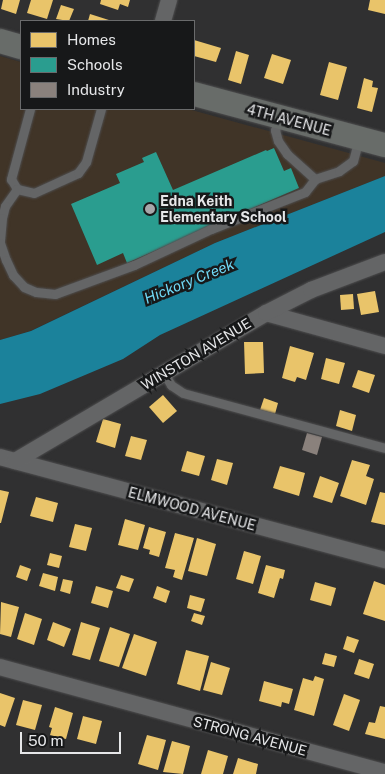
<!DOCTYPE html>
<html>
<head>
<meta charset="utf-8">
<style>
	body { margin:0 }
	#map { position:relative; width:385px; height:774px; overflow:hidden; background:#303031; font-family:"Public Sans",sans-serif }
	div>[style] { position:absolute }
	.education>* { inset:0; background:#403427 }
	.water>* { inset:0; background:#1b829b }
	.homes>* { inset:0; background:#e9c46a }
	.schools>* { inset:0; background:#2a9d8f }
	.industry>* { inset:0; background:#8a817c }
	.roads { filter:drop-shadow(0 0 1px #4e4e4f) drop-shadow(0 0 1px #4e4e4f) }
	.lane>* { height:9px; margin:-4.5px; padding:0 4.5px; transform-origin:4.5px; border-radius:4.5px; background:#646566 }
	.street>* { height:16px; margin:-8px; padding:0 8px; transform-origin:8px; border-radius:8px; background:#646566 }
	.secondary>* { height:24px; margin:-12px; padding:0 12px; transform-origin:12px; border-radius:12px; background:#686c69 }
	.dots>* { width:14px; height:14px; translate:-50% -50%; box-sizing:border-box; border:2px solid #171819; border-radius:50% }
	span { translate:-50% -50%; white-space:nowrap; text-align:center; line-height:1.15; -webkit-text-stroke:5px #171819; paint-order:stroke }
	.street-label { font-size:14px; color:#e6e7e9 }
	.poi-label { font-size:14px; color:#e6e7e9; font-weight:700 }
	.left { translate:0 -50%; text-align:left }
	.water-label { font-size:15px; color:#70d8f5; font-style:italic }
	.legend { position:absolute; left:20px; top:20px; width:175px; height:90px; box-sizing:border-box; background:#171819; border:1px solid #6a6b6c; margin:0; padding:6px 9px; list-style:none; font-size:15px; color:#e6e7e9 }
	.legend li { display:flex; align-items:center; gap:10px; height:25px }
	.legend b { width:25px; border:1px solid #6a6b6c }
	.scale { position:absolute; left:20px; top:732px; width:101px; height:22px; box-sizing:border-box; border:2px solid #e6e7e9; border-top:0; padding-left:6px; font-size:15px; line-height:18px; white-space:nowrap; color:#e6e7e9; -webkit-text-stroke:4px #171819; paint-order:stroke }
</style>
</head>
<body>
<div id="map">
	<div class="education">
		<div style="clip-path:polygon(0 56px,21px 62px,21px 109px,188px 109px,385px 163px,385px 176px,215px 243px,30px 331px,0 340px)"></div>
	</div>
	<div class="water">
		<div style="clip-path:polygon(385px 176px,385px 232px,160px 335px,123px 359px,40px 394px,0 404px,0 340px,31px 331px,215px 243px)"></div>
	</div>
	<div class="homes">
		<div style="clip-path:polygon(3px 0,20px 0,16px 14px,1px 9px)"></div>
		<div style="clip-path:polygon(31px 0,53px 0,47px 19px,27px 13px)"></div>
		<div style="clip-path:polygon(101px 0,130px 0,128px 7px,120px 4px,118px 10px,100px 4px)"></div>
		<div style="clip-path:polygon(370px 0,385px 0,385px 14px,368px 10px)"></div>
		<div style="clip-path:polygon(61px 5px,74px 9px,69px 21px,56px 19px)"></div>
		<div style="clip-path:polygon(90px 14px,112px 21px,88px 21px)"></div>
		<div style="clip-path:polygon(194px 40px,221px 48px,216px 62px,194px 56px)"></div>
		<div style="clip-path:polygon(236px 51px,249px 55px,241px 84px,228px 80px)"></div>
		<div style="clip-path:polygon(272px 54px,291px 60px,283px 84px,264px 78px)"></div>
		<div style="clip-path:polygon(329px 62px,347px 67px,338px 100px,320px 95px)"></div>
		<div style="clip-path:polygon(364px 78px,373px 81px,372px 87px,378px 88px,372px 112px,357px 108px)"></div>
		<div style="clip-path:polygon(375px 291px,379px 312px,361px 315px,357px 294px)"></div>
		<div style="clip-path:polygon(353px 294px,354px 309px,341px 310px,340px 295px)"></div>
		<div style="clip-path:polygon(244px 342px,263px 342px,264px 373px,245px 374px)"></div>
		<div style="clip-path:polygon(290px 346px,314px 353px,306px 380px,297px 377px,295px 382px,282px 378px)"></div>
		<div style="clip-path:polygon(326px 358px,345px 363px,339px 384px,321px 379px)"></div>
		<div style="clip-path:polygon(358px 370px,375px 375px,369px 393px,352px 387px)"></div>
		<div style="clip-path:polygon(163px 395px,177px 411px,163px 423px,149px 407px)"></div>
		<div style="clip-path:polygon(264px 398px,278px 403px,275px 414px,260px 410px)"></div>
		<div style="clip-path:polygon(340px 410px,356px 415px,352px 431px,336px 426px)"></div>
		<div style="clip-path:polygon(103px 419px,121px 424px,115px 448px,96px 442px)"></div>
		<div style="clip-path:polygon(131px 436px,147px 440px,141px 460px,125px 456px)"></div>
		<div style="clip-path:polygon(187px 451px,205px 456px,199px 476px,181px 471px)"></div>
		<div style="clip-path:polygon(217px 459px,233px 463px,227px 485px,211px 480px)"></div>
		<div style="clip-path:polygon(352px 460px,370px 465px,366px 476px,374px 479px,366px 505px,340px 496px)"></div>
		<div style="clip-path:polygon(280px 466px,305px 473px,299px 496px,273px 488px)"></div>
		<div style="clip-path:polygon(320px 476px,339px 483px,332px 503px,313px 497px)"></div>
		<div style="clip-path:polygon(0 490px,9px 492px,1px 523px,0 523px)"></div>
		<div style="clip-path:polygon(380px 492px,385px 493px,385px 525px,371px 522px)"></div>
		<div style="clip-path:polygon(36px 497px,58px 503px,53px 522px,30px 516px)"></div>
		<div style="clip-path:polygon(125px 519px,145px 525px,138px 550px,118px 545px)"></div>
		<div style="clip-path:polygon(75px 524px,92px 528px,86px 551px,69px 547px)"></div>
		<div style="clip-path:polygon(149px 527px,166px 532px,159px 557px,149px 554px,150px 550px,143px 548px)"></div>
		<div style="clip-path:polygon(175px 533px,194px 538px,182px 580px,173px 577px,175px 570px,165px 568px)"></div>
		<div style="clip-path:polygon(197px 538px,216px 544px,207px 576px,188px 571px)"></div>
		<div style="clip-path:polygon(244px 551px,261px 556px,253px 584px,236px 579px)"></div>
		<div style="clip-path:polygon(50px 553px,62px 556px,59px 568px,47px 565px)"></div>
		<div style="clip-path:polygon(20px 565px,31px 569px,27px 581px,16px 577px)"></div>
		<div style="clip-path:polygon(266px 565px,285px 570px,283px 579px,280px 578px,274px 598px,258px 593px)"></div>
		<div style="clip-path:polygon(43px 573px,58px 577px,55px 591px,39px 586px)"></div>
		<div style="clip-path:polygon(121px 575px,134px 579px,129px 592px,116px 588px)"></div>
		<div style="clip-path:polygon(63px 579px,73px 581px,70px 594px,60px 591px)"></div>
		<div style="clip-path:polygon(374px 581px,385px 585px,385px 621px,363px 614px)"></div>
		<div style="clip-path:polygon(315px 582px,336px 588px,331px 606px,310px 600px)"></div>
		<div style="clip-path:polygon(96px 586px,113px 591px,108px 608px,91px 603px)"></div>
		<div style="clip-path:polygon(157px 586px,170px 591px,166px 603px,153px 598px)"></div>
		<div style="clip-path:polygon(190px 595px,205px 599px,201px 612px,187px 608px)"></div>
		<div style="clip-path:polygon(1px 602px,19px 607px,11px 637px,0 634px)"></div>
		<div style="clip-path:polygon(25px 613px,42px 619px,34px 645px,17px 639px)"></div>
		<div style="clip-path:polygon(194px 613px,205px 616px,202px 625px,191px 621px)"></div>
		<div style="clip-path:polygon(53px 622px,71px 629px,64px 647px,47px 640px)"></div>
		<div style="clip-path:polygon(81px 622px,100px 628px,90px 660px,72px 655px)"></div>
		<div style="clip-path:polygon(110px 627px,130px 634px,119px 667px,99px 661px)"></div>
		<div style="clip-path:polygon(134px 634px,157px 642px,146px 676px,122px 668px)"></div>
		<div style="clip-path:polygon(347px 636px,359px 640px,354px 653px,343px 649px)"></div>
		<div style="clip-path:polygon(186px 650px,209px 656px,200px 691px,177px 684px)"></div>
		<div style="clip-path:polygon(325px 653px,337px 656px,334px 667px,322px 664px)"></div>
		<div style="clip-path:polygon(359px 659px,374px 664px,369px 679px,354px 674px)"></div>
		<div style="clip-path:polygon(211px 662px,230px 668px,222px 695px,203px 690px)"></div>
		<div style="clip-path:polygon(315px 676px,324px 679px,314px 716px,294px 710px,303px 678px,313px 681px)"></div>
		<div style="clip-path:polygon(264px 681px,293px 689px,289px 704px,282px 702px,281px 707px,259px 701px)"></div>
		<div style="clip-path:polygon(0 693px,15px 698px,5px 727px,0 725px)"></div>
		<div style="clip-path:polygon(344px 694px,360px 700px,349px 731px,333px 725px)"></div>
		<div style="clip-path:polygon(23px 700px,42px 705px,35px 730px,16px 725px)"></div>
		<div style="clip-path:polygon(380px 706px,385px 707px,385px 739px,365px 734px,369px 722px,375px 723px)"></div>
		<div style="clip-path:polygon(55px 707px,73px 713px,66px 739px,50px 735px,52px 728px,49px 727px)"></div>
		<div style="clip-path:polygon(83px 716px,102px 721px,96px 744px,77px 739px)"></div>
		<div style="clip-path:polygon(147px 735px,166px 740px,158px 770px,138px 764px)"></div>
		<div style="clip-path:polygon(172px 741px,190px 746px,183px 774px,163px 772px)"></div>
		<div style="clip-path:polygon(208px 750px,228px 756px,223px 774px,201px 774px)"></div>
		<div style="clip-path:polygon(238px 758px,258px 764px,256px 774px,233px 774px)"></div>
	</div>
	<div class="schools">
		<div style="clip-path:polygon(274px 148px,284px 171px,291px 168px,299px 188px,127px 263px,123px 253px,97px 265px,71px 204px,120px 183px,116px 174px,144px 162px,142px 158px,156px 152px,173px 190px,266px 150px,267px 151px)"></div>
	</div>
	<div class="industry">
		<div style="clip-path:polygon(307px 433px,322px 437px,317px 455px,302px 450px)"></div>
	</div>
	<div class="roads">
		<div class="lane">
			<div style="left:30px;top:109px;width:73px;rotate:105.2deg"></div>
			<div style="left:11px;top:179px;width:12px;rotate:59deg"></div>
			<div style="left:17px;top:189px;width:17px;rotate:13deg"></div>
			<div style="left:34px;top:193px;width:48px;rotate:-24.4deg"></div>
			<div style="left:78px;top:173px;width:14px;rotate:-54deg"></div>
			<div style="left:86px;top:162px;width:55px;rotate:-74.2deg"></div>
			<div style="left:279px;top:118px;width:13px;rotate:108deg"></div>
			<div style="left:275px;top:130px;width:11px;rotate:75deg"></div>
			<div style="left:278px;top:141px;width:16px;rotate:55deg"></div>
			<div style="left:287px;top:154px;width:38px;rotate:42deg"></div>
			<div style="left:315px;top:179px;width:25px;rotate:-18deg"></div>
			<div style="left:339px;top:171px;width:17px;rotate:-36deg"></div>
			<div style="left:353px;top:161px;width:24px;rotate:-75deg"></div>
			<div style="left:17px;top:189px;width:21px;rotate:125deg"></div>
			<div style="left:5px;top:206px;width:12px;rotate:104deg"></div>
			<div style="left:2px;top:218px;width:25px;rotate:95deg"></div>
			<div style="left:0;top:243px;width:18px;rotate:71deg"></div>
			<div style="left:6px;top:260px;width:17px;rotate:65deg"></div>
			<div style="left:13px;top:275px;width:16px;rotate:47deg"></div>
			<div style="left:24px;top:287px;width:13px;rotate:23deg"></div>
			<div style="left:36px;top:292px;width:19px;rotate:6deg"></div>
			<div style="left:55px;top:294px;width:84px;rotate:-20.2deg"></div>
			<div style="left:134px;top:265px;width:85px;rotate:-25.1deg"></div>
			<div style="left:211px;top:229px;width:101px;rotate:-21.5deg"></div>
			<div style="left:305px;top:192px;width:16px;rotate:-52deg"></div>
			<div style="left:164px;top:373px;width:14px;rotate:60deg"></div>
			<div style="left:171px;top:385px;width:14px;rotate:34deg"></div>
			<div style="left:183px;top:393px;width:209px;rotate:15.2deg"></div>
		</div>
		<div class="street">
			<div style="left:163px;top:21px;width:22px;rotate:-74deg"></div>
			<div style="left:266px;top:313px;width:123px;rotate:15.5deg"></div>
			<div style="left:0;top:457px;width:399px;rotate:15deg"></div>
			<div style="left:15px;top:461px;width:291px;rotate:-30.5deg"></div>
			<div style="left:266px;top:313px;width:51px;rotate:-27.1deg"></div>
			<div style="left:311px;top:290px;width:79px;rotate:-20.7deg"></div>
			<div style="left:0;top:667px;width:399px;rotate:15.3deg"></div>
		</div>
		<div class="secondary">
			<div style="left:0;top:41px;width:22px;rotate:16deg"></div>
			<div style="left:194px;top:94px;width:198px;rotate:15deg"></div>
		</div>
	</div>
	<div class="dots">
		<div style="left:150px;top:209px;background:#a6a7a9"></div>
	</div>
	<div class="street-label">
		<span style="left:289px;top:120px;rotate:15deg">4TH AVENUE</span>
		<span style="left:196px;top:354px;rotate:-31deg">WINSTON AVENUE</span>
		<span style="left:192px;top:509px;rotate:15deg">ELMWOOD AVENUE</span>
		<span style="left:250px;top:736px;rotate:15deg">STRONG AVENUE</span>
	</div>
	<div class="poi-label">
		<span class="left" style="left:160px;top:209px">Edna Keith<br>Elementary School</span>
	</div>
	<div class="water-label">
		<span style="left:189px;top:281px;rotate:-22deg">Hickory Creek</span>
	</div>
	<ul class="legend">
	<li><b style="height:14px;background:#e9c46a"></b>Homes</li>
	<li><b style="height:14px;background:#2a9d8f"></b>Schools</li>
	<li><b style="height:14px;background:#8a817c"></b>Industry</li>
	</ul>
	<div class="scale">50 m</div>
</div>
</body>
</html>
